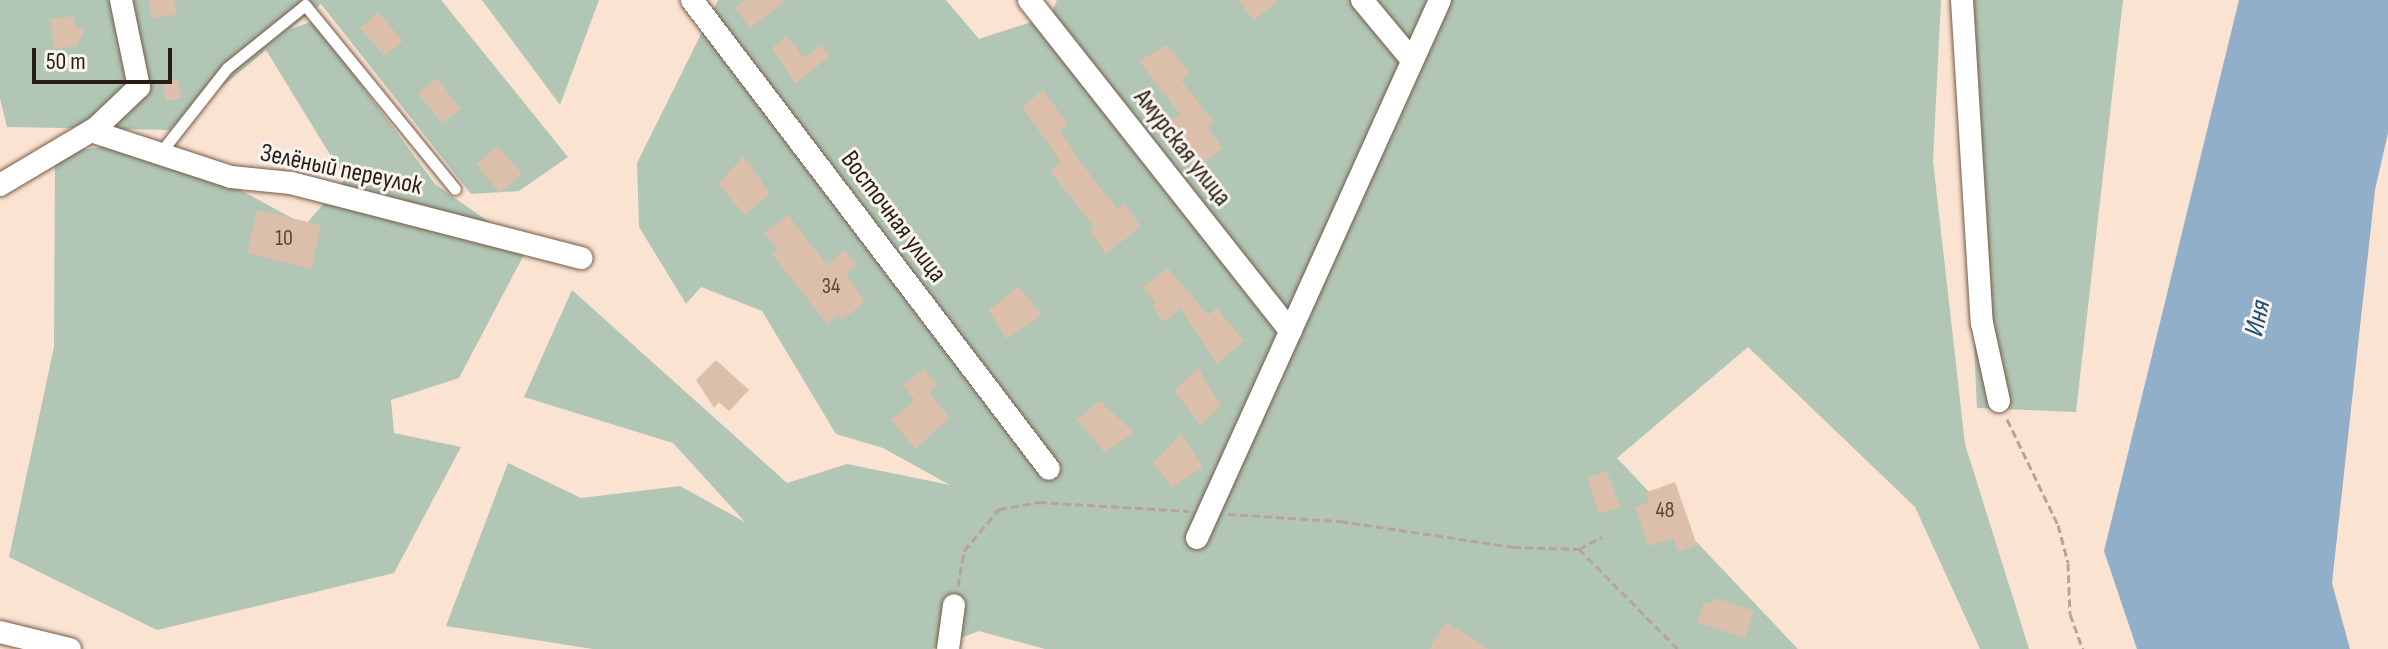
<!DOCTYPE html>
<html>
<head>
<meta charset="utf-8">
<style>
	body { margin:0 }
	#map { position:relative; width:2388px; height:649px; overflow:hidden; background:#fbe3d2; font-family:"Sofia Sans Condensed",sans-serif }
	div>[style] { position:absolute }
	.green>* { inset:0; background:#b1c6b5 }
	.water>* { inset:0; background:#91afc8 }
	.building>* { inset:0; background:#dbbfaa }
	.path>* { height:3px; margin-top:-1.5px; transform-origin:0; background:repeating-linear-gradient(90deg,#b8a496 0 8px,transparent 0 12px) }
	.roads { filter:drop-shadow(0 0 2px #745b48) drop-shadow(0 0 2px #745b48) }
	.service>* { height:11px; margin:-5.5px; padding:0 5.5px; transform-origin:5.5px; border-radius:5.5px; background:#fff }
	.minor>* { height:22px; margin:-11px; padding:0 11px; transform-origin:11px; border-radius:11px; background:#fff }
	span { translate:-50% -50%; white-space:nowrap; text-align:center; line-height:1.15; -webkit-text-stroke:6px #faf4f0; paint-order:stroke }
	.number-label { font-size:22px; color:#54463a }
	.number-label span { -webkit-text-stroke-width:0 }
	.street-label { font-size:26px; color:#271d15 }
	.water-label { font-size:28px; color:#1c4e71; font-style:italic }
	.scale { position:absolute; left:32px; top:48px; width:140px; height:36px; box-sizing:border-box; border:4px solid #271d15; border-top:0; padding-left:10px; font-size:24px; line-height:28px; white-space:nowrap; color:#271d15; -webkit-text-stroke:6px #faf4f0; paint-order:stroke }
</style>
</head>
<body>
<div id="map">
	<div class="green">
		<div style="clip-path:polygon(0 0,441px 0,568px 157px,519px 191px,471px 194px,321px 4px,290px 29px,314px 21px,435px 184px,527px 249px,459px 378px,391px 400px,394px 433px,461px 447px,394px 573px,157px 630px,9px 557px,54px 347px,55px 153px,149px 141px,305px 225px,345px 179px,266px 50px,170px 130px,7px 127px,0 98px)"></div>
		<div style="clip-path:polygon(482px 0,599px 0,560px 105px)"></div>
		<div style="clip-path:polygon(718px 0,946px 0,979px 39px,1050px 16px,1057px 0,1941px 0,1933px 161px,1965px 444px,2029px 649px,1980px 649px,1915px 507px,1748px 347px,1617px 458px,1798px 649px,1045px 649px,979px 631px,932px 649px,593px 649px,446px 626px,508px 463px,581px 498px,680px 486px,745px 522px,673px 443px,524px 397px,572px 290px,787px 483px,847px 464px,950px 485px,883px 448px,836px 434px,762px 311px,701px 287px,686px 304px,639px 227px,637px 163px)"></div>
		<div style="clip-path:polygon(1958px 0,2123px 0,2076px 412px,1977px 408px)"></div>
	</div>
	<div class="water">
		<div style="clip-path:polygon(2239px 0,2388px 0,2388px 133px,2375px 190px,2332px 583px,2350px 649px,2137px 649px,2104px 551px)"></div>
	</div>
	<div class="building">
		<div style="clip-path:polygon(148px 0,174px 0,177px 14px,152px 19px)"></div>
		<div style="clip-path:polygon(745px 0,787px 0,750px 28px,735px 8px)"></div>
		<div style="clip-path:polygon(1238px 0,1279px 0,1254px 20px)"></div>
		<div style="clip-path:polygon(378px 12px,403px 41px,384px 56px,360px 28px)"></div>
		<div style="clip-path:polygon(74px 16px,75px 25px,84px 31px,77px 46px,54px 49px,50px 19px)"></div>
		<div style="clip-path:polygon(787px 36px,804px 58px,821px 45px,830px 56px,795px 84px,772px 48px)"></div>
		<div style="clip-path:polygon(1167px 45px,1190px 74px,1181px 80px,1214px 122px,1208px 127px,1222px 148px,1200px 166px,1181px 143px,1172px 150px,1158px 131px,1180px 114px,1139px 61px)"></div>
		<div style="clip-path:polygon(437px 78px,461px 109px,442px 123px,418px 93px)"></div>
		<div style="clip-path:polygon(178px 79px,182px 98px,166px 101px,162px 82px)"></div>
		<div style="clip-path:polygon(1043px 90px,1068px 124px,1060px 130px,1082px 164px,1117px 209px,1125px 203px,1141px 227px,1106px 254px,1090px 231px,1094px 227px,1050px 171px,1061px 162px,1022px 107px)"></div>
		<div style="clip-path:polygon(498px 146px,522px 174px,500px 193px,476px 164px)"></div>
		<div style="clip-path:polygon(744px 156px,770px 194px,745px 215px,718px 183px)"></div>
		<div style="clip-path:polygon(257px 210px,321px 225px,311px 269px,247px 253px)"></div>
		<div style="clip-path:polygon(788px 215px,827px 265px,845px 250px,857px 265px,846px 274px,865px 302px,842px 320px,838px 315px,827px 324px,772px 254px,778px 250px,764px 233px)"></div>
		<div style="clip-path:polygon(1168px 268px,1208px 315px,1217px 308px,1244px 341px,1217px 364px,1181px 309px,1164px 322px,1152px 306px,1156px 303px,1143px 287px)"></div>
		<div style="clip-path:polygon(1019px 286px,1042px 315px,1006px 339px,989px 310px)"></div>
		<div style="clip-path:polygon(716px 360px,749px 390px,729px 411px,719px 402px,714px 408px,696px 380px)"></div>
		<div style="clip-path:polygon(1198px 368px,1221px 406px,1200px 425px,1174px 390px)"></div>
		<div style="clip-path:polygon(924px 369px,938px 386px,929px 392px,950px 418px,915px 449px,891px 420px,915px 400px,903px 385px)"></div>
		<div style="clip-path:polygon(1100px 401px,1134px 433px,1104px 452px,1077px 419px)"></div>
		<div style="clip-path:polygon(1181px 434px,1203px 467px,1172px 487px,1153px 463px)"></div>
		<div style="clip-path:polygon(1607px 471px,1620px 507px,1599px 514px,1587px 478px)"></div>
		<div style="clip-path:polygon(1675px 482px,1697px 545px,1678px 552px,1673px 538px,1649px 546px,1635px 507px,1649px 502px,1645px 493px)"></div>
		<div style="clip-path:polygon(1714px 598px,1754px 611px,1745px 638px,1697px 622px,1704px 602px,1712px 604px)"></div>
		<div style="clip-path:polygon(1446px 622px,1489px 649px,1429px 649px)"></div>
	</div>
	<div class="path">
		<div style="left:2007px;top:419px;width:118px;rotate:64.3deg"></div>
		<div style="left:2058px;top:525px;width:39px;rotate:75deg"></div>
		<div style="left:2068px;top:563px;width:51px;rotate:87.8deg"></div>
		<div style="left:2070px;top:614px;width:37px;rotate:70deg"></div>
		<div style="left:1228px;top:514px;width:112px;rotate:3.6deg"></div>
		<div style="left:1340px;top:521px;width:175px;rotate:8.5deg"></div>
		<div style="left:1513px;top:547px;width:66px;rotate:1.7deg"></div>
		<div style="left:1579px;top:549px;width:26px;rotate:-28deg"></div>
		<div style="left:1579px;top:549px;width:141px;rotate:45.3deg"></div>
		<div style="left:958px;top:586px;width:36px;rotate:-80deg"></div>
		<div style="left:964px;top:551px;width:55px;rotate:-50.2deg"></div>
		<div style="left:999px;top:509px;width:41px;rotate:-9.9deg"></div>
		<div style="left:1039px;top:502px;width:150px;rotate:3.4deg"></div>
	</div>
	<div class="roads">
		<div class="service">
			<div style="left:160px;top:153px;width:108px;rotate:-51.8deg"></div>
			<div style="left:227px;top:68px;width:100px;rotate:-38.9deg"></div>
			<div style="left:305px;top:5px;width:237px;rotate:50.8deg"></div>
		</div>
		<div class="minor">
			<div style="left:692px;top:0;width:589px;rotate:52.72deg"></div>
			<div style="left:1029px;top:0;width:422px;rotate:51.7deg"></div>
			<div style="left:1362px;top:0;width:78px;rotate:50.2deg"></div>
			<div style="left:1962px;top:0;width:324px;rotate:86.5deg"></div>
			<div style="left:1982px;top:323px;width:80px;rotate:77.7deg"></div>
			<div style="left:91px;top:131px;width:147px;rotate:18.2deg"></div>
			<div style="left:231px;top:177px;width:60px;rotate:5.7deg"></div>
			<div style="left:291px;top:183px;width:300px;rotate:14.5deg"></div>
			<div style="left:0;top:185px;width:112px;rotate:-30.7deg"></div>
			<div style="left:96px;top:128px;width:59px;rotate:-43.6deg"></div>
			<div style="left:139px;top:87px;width:89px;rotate:-101.7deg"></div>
			<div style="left:1197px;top:538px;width:590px;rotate:-65.69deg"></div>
			<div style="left:0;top:632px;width:72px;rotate:13.7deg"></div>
			<div style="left:948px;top:649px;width:44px;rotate:-82.2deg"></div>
		</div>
	</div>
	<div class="number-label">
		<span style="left:284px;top:239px">10</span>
		<span style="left:831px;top:287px">34</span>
		<span style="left:1665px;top:511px">48</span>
	</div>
	<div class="street-label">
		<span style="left:1182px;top:148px;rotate:52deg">Амурская улица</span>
		<span style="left:341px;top:170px;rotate:12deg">Зелёный переулок</span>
		<span style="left:893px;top:217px;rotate:53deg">Восточная улица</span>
	</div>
	<div class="water-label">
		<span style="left:2258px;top:318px;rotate:-77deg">Иня</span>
	</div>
	<div class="scale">50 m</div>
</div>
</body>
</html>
